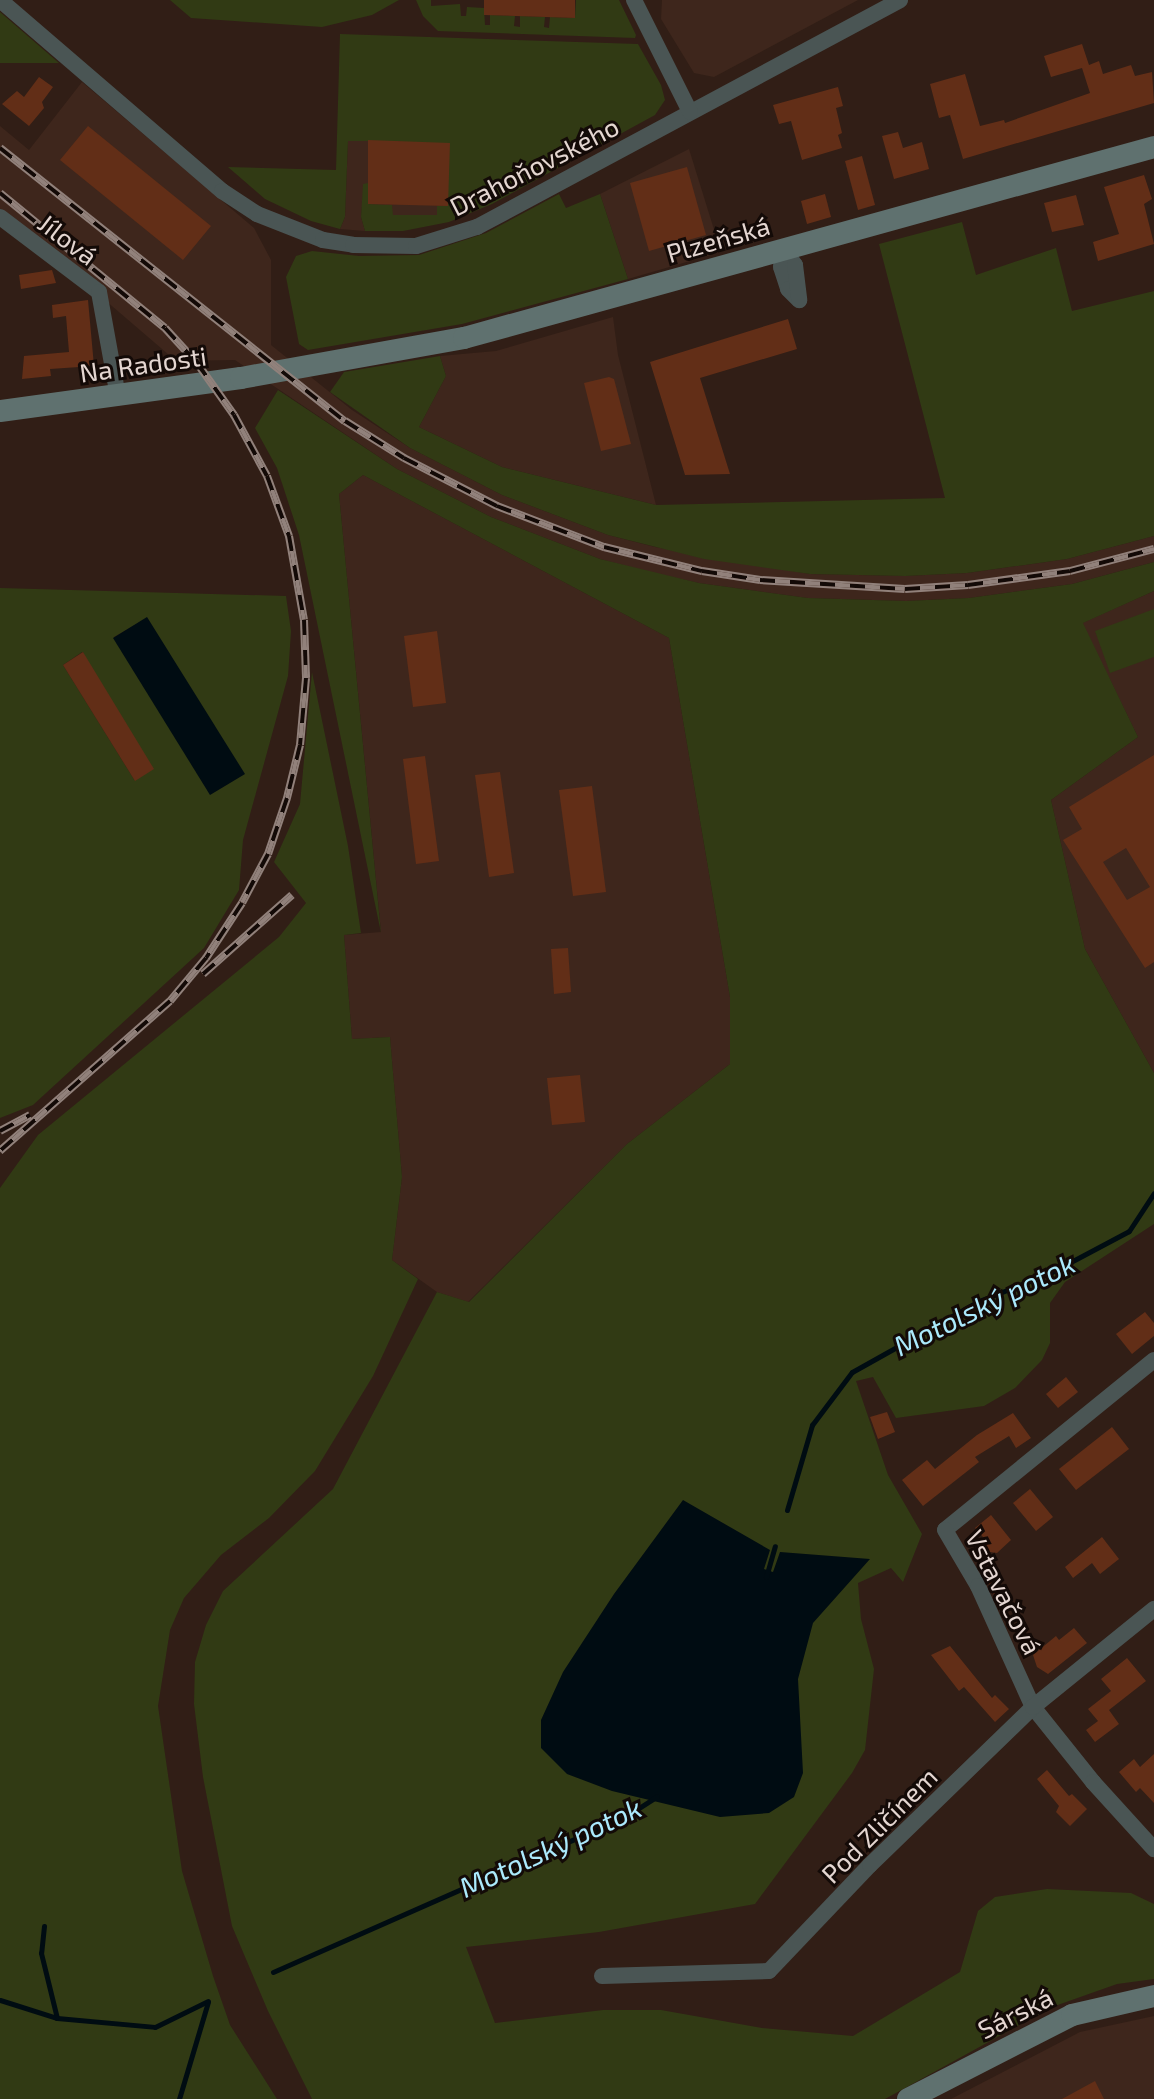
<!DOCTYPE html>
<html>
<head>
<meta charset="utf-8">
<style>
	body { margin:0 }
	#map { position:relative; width:1154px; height:2099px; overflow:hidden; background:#311e16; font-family:"Exo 2",sans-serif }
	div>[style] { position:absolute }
	.built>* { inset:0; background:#3e261c }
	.green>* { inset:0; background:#313a14 }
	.water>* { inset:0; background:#000c12 }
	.stream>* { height:5px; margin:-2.5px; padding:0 2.5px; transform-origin:2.5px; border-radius:2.5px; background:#000c12 }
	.building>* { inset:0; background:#622e17 }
	.street>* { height:16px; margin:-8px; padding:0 8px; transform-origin:8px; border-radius:8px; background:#4a5554 }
	.secondary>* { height:22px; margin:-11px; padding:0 11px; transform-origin:11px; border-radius:11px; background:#5f716f }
	.rail>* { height:8px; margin-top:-4px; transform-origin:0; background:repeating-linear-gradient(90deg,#130a07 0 15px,#91817b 0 30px); box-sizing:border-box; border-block:2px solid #91817b }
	span { translate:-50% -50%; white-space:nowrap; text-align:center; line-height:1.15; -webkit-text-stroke:6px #130a07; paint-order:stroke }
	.street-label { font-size:26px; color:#e4d6d1 }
	.water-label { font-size:28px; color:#abe9fc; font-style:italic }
</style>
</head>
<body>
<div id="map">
	<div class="built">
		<div style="clip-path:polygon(662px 0,858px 0,714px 77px,694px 73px,661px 19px)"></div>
		<div style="clip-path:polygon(82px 82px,254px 228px,271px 260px,271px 345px,352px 410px,410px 448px,502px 495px,608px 535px,655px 547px,810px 574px,905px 576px,967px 573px,1067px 559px,1154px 536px,1154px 562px,1072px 584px,969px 598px,906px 601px,808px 598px,699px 583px,649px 572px,600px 559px,491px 517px,397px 469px,235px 360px,176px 361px,0 210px,0 126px,29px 150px)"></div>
		<div style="clip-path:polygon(368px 140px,450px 143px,448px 206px,437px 216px,392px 215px,368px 204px,368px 184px,364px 184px,361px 217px,365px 231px,340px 229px,345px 217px,348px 141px)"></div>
		<div style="clip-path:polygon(689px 149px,721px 252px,628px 279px,600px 194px)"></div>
		<div style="clip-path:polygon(613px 317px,618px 355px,656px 505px,502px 467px,419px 427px,446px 376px,440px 356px,496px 351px)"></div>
		<div style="clip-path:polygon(363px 475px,669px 638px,730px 997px,730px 1064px,627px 1144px,468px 1302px,437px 1292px,392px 1260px,402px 1177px,390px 1037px,352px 1039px,344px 935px,381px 932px,339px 494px)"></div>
		<div style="clip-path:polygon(1154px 591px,1154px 1073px,1085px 949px,1051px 800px,1138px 737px,1082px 623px)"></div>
		<div style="clip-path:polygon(1154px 2016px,1154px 2099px,951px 2099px,1080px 2032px)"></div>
	</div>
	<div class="green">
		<div style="clip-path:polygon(170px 0,399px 0,372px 15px,322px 27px,191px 18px)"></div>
		<div style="clip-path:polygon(416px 0,431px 0,431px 6px,460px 4px,461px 16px,466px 16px,467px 7px,484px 8px,485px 25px,490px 25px,490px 15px,515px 16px,514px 26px,520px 27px,520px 16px,545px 17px,544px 27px,549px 28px,550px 17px,575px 18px,576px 0,619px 0,636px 35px,635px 38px,438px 31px,423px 16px)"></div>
		<div style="clip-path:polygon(0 12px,59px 63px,0 63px)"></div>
		<div style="clip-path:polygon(340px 34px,638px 44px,661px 85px,665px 100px,655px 115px,492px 204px,449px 222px,403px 231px,365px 231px,361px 217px,363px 184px,368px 183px,368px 204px,392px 205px,393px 215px,437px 215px,437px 206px,448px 206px,400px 141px,348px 141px,345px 217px,340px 229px,311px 221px,265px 199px,228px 167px,336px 170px)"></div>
		<div style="clip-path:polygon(559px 194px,566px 208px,600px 194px,628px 279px,462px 324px,308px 350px,299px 344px,286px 277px,296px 256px,312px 251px,359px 256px,419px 255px,486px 233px)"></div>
		<div style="clip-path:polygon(962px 222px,976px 275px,1056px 248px,1072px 311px,1154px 291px,1154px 536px,1067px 559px,967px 573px,905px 576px,810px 574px,704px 559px,608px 535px,502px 495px,410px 448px,330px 392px,344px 372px,440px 356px,446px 376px,419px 427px,502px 467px,656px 505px,945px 498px,879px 244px)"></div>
		<div style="clip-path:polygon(278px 390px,397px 469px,491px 517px,600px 559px,699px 583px,808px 598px,906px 601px,969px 598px,1072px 584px,1154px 562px,1154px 591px,1083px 623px,1138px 737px,1051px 800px,1085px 949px,1154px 1073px,1154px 1224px,1065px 1282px,1050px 1303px,1050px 1343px,1042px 1360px,1015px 1388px,984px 1406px,896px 1418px,873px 1377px,856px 1381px,888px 1475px,922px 1534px,903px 1582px,891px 1568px,858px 1583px,861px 1619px,874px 1669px,865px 1750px,852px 1773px,755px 1904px,599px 1932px,466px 1947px,495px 2023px,603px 2010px,661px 2010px,762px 2028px,853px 2036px,960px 1972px,978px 1911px,995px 1897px,1047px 1889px,1131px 1893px,1154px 1904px,1154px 1979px,1117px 1984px,1052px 2007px,885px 2099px,312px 2099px,268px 2011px,232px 1926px,203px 1777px,194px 1704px,195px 1662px,206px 1625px,223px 1591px,333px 1489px,437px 1292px,469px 1302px,627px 1144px,730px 1064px,730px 997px,669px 638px,363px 475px,339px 494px,381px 933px,299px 535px,277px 468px,255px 428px)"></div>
		<div style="clip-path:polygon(evenodd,0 588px,286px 596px,291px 631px,288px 676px,243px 840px,239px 890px,204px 948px,33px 1105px,0 1118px,0 588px,147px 618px,244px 774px,211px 794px,114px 637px,147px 618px,0 588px,82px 652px,83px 652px,135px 781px,63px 665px,82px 652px)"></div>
		<div style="clip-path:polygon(1154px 609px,1154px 657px,1110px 673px,1095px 631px)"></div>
		<div style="clip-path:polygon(312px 672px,348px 846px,361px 933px,344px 935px,352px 1039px,390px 1037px,402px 1177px,392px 1260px,418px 1279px,373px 1376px,315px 1471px,269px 1518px,221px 1555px,184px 1598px,170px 1630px,158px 1706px,182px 1871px,213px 1976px,230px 2025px,277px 2099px,0 2099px,0 1188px,38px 1135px,279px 937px,306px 903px,274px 862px,300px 804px)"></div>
	</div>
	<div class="water">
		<div style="clip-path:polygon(147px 617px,245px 774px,210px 795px,113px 638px)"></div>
		<div style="clip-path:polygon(683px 1500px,770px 1550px,764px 1569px,773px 1572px,780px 1552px,870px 1559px,813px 1623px,798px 1679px,803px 1773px,794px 1797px,769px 1813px,720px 1817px,612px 1791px,567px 1774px,541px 1748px,541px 1720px,563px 1672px,614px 1594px)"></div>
	</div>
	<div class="stream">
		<div style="left:787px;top:1510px;width:89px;rotate:-73.6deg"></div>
		<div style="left:812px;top:1425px;width:66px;rotate:-53deg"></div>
		<div style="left:852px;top:1372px;width:145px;rotate:-29.2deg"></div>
		<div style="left:979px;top:1301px;width:76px;rotate:-21.5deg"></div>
		<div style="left:1050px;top:1273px;width:89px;rotate:-28deg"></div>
		<div style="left:1129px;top:1231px;width:45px;rotate:-56.7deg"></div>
		<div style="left:766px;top:1577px;width:32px;rotate:-74deg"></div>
		<div style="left:44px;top:1926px;width:27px;rotate:96deg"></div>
		<div style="left:41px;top:1953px;width:67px;rotate:76.2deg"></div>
		<div style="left:273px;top:1972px;width:385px;rotate:-23.8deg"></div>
		<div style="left:625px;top:1817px;width:38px;rotate:-33deg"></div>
		<div style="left:0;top:2000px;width:60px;rotate:17.5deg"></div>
		<div style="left:57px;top:2018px;width:98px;rotate:5.2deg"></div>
		<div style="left:155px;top:2027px;width:59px;rotate:-26.1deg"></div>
		<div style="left:179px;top:2099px;width:101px;rotate:-73.4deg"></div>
	</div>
	<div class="building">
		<div style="clip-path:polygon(484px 0,575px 0,575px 18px,484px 15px)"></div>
		<div style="clip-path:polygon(1082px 44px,1089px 65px,1099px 61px,1103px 74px,1131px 65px,1135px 76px,1152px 72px,1154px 103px,963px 159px,950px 115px,939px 118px,930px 84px,965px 74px,980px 126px,1004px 120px,1005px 123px,1090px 93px,1082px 68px,1051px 77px,1044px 56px)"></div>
		<div style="clip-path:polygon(39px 77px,53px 87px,42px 102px,44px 108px,29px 126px,2px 104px,17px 91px,24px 97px)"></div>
		<div style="clip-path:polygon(838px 87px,843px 106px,836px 108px,842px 133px,838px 135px,842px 148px,802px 160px,791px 121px,779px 124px,773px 105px)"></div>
		<div style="clip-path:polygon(88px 126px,211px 226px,183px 260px,60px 160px)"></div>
		<div style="clip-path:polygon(898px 132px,903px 148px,922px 142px,929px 169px,894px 179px,882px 136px)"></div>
		<div style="clip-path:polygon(368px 140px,450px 143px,448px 206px,368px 204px)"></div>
		<div style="clip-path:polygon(862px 156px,875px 205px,858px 210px,845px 161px)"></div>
		<div style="clip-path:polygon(687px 167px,706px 235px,649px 251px,630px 183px)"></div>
		<div style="clip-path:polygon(1144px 175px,1152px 199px,1144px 204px,1154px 244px,1098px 261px,1093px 242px,1119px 234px,1104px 187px)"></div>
		<div style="clip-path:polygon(825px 194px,831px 217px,807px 224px,801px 201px)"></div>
		<div style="clip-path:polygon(1076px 195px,1084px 225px,1052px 232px,1044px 203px)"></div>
		<div style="clip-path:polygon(52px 270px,56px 283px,21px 289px,19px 275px)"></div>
		<div style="clip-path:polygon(88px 300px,94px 366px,50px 369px,51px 376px,22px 379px,24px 356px,69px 352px,66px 316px,53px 318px,52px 305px)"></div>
		<div style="clip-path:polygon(788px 319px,797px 349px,700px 378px,730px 474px,685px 475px,650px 362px)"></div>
		<div style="clip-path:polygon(609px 377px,614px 379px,631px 444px,601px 451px,584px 383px)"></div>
		<div style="clip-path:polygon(437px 631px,446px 703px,413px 707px,404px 636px)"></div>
		<div style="clip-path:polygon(83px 652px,154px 769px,135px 781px,63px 665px)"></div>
		<div style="clip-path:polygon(evenodd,1154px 755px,1154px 962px,1145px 968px,1063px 840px,1082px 829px,1069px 807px,1154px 755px,1126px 848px,1150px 887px,1127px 900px,1103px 862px,1126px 848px)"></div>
		<div style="clip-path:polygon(425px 756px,439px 861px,416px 864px,403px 759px)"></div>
		<div style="clip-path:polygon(500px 772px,514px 873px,489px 877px,475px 775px)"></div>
		<div style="clip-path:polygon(592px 786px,606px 892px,573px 896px,559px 790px)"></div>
		<div style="clip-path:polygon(568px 948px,571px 992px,554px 994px,551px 949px)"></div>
		<div style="clip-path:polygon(580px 1075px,585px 1122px,552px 1125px,547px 1078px)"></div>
		<div style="clip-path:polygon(1145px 1312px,1154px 1323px,1154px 1336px,1132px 1354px,1116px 1334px)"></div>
		<div style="clip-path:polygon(1066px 1377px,1078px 1392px,1058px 1408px,1046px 1394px)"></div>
		<div style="clip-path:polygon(887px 1412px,895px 1432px,878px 1439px,870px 1417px)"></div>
		<div style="clip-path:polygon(1013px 1413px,1031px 1438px,1016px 1448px,1009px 1436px,975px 1457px,979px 1462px,923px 1506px,902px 1480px,927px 1460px,935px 1469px,977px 1435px)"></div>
		<div style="clip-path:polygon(1112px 1427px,1129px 1449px,1076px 1490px,1059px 1469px)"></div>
		<div style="clip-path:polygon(1030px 1489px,1053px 1517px,1036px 1531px,1013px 1503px)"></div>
		<div style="clip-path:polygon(991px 1515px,1011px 1540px,997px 1553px,983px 1551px,980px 1540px,983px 1537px,975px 1528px)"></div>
		<div style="clip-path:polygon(1102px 1537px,1119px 1559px,1100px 1574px,1092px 1563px,1073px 1578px,1065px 1567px)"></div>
		<div style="clip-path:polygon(990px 1571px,1011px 1596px,999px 1606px,985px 1576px)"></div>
		<div style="clip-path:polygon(1074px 1628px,1087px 1643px,1048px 1674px,1037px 1667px,1033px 1655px,1056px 1636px,1059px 1640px)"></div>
		<div style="clip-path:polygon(950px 1646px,992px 1698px,995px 1695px,1009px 1709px,995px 1722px,964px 1687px,959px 1691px,931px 1655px)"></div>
		<div style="clip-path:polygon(1127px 1658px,1146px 1681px,1109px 1710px,1119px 1724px,1095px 1742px,1086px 1730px,1098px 1721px,1088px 1709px,1111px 1691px,1101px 1679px)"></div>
		<div style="clip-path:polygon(1154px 1754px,1154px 1803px,1140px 1788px,1136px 1792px,1119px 1772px,1134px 1759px,1140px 1767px)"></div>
		<div style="clip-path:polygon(1047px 1770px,1069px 1796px,1072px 1794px,1087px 1809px,1070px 1826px,1056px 1812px,1059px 1806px,1037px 1779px)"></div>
		<div style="clip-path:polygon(1095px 2081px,1104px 2099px,1062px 2099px)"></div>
	</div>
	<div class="street">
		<div style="left:0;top:0;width:293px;rotate:40.7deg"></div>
		<div style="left:222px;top:191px;width:42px;rotate:33.3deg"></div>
		<div style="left:257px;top:214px;width:71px;rotate:21.5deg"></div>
		<div style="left:323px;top:240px;width:30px;rotate:9deg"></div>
		<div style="left:353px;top:245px;width:63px;rotate:0.9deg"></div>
		<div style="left:416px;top:246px;width:64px;rotate:-17.3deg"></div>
		<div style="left:477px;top:227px;width:480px;rotate:-28.2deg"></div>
		<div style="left:634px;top:0;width:125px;rotate:63.4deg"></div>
		<div style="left:0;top:217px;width:124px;rotate:37.1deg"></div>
		<div style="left:99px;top:292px;width:107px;rotate:79.7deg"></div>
		<div style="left:783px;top:249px;width:18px;rotate:96deg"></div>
		<div style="left:781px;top:267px;width:23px;rotate:72deg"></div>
		<div style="left:788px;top:289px;width:16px;rotate:45deg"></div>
		<div style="left:783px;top:249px;width:20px;rotate:53deg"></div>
		<div style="left:795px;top:265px;width:35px;rotate:83deg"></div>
		<div style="left:1154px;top:1360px;width:269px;rotate:140.9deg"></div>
		<div style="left:945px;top:1530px;width:65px;rotate:59.5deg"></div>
		<div style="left:978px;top:1586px;width:133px;rotate:65.6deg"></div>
		<div style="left:1033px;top:1707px;width:96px;rotate:51.3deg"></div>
		<div style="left:1093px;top:1782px;width:91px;rotate:47.7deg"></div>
		<div style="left:602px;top:1976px;width:167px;rotate:-1.7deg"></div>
		<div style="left:769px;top:1971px;width:146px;rotate:-46.4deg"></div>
		<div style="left:870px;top:1865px;width:227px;rotate:-44.1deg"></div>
		<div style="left:1033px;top:1707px;width:156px;rotate:-39deg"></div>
	</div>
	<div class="secondary">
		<div style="left:0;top:411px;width:243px;rotate:-7.8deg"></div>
		<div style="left:241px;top:378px;width:227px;rotate:-10.2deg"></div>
		<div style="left:464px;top:338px;width:716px;rotate:-15.47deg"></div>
		<div style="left:908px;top:2099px;width:184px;rotate:-27.1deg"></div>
		<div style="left:1072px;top:2015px;width:84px;rotate:-13deg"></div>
	</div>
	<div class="rail">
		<div style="left:0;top:148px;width:440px;rotate:38.4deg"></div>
		<div style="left:345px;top:421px;width:70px;rotate:32.1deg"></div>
		<div style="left:404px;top:458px;width:105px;rotate:27.3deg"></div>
		<div style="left:497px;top:506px;width:115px;rotate:21deg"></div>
		<div style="left:604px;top:547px;width:101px;rotate:13.8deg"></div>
		<div style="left:702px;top:571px;width:59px;rotate:8.8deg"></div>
		<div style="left:760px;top:580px;width:145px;rotate:3.6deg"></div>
		<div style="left:905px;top:589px;width:63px;rotate:-3.6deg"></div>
		<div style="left:968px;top:585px;width:103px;rotate:-7.8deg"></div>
		<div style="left:1070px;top:571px;width:87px;rotate:-14.7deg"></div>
		<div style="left:0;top:193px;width:213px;rotate:39.3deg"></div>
		<div style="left:165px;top:328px;width:47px;rotate:47.6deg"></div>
		<div style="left:197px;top:363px;width:64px;rotate:54.6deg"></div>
		<div style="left:234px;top:415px;width:69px;rotate:61.6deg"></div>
		<div style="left:267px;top:476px;width:64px;rotate:69.9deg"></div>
		<div style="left:289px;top:536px;width:85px;rotate:79.9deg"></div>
		<div style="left:304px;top:620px;width:58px;rotate:88deg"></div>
		<div style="left:306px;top:678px;width:67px;rotate:95.1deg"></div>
		<div style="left:300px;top:745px;width:55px;rotate:103.8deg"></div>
		<div style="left:287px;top:798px;width:59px;rotate:108.7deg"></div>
		<div style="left:268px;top:854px;width:55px;rotate:118deg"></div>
		<div style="left:242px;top:903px;width:66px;rotate:123.2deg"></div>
		<div style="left:206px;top:958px;width:56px;rotate:129.9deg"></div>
		<div style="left:170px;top:1001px;width:227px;rotate:138.6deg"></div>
		<div style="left:203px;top:974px;width:119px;rotate:-41.6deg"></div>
		<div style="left:0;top:1131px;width:34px;rotate:-28deg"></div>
	</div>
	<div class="street-label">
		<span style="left:534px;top:166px;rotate:-27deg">Drahoňovského</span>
		<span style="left:68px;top:239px;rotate:37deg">Jílová</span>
		<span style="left:718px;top:239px;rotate:-16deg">Plzeňská</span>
		<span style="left:143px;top:364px;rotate:-8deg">Na Radosti</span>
		<span style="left:1004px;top:1592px;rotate:63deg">Vstavačová</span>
		<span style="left:879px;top:1825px;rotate:-45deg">Pod Zličínem</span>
		<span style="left:1015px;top:2013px;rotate:-27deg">Sárská</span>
	</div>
	<div class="water-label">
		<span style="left:984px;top:1304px;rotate:-26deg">Motolský potok</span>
		<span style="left:550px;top:1847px;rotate:-25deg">Motolský potok</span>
	</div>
</div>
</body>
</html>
